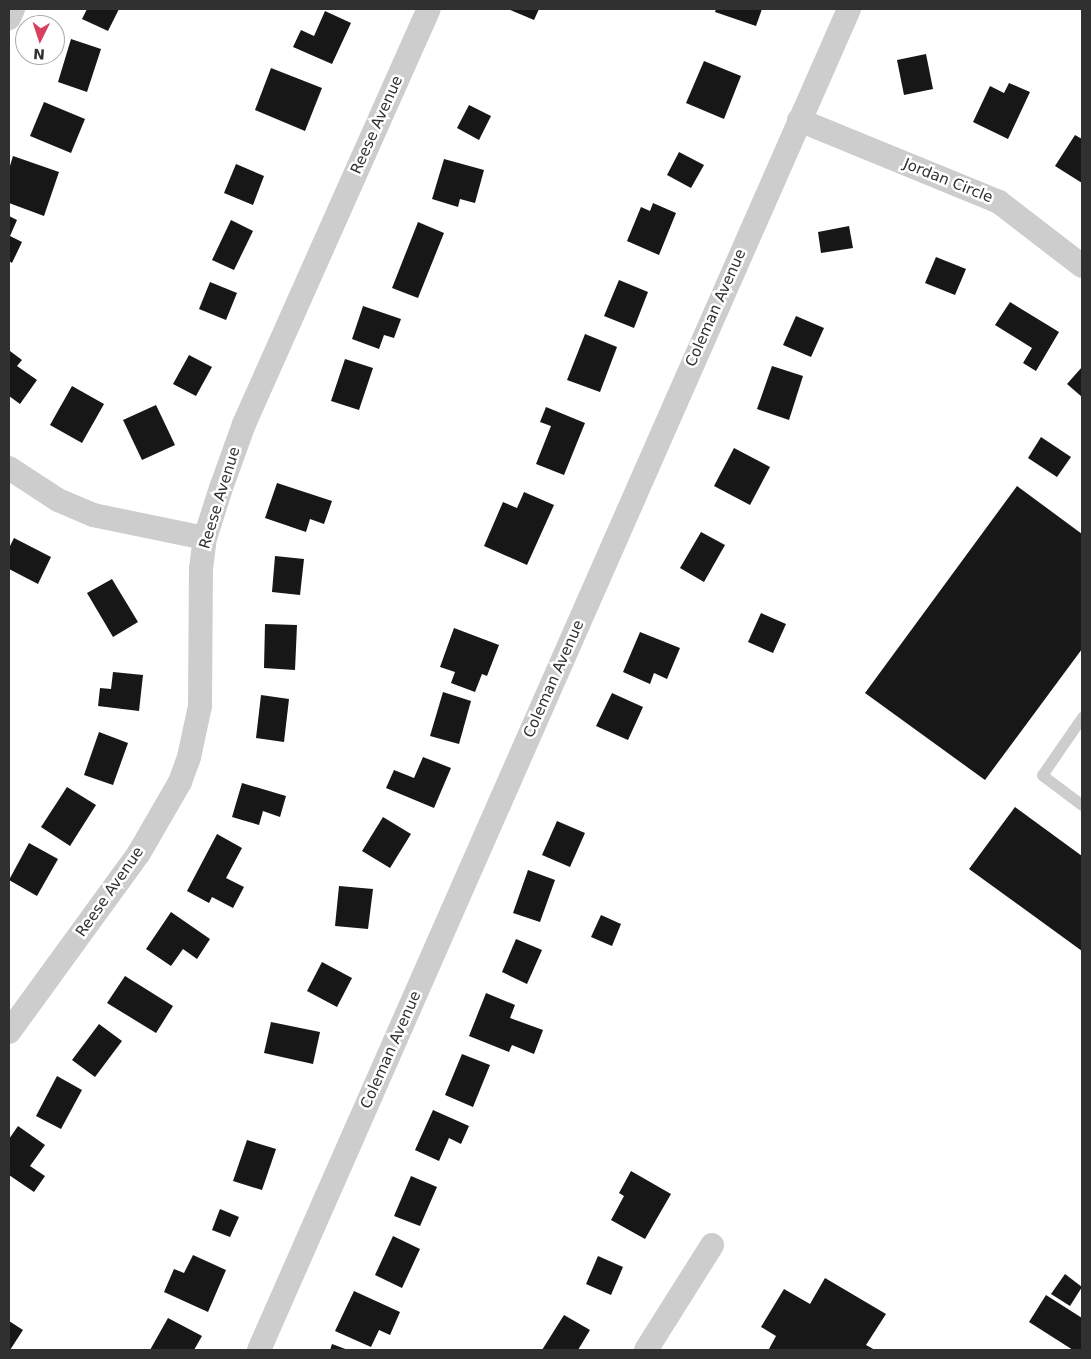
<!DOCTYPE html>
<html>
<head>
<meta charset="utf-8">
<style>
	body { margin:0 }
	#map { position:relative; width:1091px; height:1359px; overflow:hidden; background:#fff; font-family:"DejaVu Sans",sans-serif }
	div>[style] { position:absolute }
	.building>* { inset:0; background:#171717 }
	.service>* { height:11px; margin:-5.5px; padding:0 5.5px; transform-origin:5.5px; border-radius:5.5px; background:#cdcdcd }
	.minor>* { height:24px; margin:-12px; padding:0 12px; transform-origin:12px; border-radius:12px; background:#cdcdcd }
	span { translate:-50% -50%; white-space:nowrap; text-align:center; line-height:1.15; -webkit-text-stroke:5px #fff; paint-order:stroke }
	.street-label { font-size:15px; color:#303030 }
	.frame { position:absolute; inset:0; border:10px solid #303030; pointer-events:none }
	.north { position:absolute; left:15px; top:15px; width:50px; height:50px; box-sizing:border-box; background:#fff; border:1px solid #acacac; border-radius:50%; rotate:184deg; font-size:14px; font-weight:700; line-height:20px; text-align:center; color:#303030 }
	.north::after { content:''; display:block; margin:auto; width:18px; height:22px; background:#d9405f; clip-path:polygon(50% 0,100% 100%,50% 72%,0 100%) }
</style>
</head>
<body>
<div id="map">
	<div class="building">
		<div style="clip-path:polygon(87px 9px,119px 9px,108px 31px,82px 19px)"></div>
		<div style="clip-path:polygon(508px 9px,539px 9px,534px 20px)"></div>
		<div style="clip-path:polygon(716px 9px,762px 9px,756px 26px,715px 12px)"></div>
		<div style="clip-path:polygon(325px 11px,351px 23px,332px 64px,293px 47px,301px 30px,314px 36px)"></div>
		<div style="clip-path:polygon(71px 39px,101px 49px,87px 92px,58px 82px)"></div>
		<div style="clip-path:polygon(926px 54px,933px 89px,904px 95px,897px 60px)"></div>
		<div style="clip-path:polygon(704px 61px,741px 76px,724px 119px,686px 103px)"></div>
		<div style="clip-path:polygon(271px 68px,322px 88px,305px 131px,255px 110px)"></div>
		<div style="clip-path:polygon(1009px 83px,1030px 92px,1008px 139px,973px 122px,990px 86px,1004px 93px)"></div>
		<div style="clip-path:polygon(44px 102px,85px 119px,71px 153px,30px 136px)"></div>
		<div style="clip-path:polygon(469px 105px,491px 116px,479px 140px,457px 128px)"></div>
		<div style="clip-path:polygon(1075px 135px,1082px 139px,1082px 183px,1055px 166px)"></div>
		<div style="clip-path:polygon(679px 152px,704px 165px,691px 188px,667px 175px)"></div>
		<div style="clip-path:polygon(13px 156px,59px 172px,44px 216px,9px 203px,9px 169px)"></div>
		<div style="clip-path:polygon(444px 159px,484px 170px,475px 203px,460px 199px,458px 207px,432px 199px)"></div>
		<div style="clip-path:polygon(236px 164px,264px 176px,253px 205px,224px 193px)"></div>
		<div style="clip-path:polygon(653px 203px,676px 213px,659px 255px,627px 241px,641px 207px,650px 211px)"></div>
		<div style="clip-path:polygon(9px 216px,17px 220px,10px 236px,22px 242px,12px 263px,9px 261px)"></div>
		<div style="clip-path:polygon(231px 220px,253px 231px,234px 270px,212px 260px)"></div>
		<div style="clip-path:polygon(418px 222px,444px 233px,418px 298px,392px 288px)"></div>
		<div style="clip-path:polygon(849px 226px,853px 248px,821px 253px,818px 232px)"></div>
		<div style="clip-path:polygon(936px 257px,966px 269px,955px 295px,925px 283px)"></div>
		<div style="clip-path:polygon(619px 280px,648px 292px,634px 328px,604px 316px)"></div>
		<div style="clip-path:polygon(210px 282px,237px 293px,226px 320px,199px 309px)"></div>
		<div style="clip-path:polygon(1010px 302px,1059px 332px,1036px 371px,1023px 363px,1032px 348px,995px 325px)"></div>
		<div style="clip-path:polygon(363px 306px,401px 319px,394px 338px,384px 335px,379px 349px,352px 339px)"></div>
		<div style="clip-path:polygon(796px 316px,824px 328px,811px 357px,783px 345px)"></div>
		<div style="clip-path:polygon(585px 334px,617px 347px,600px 392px,567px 380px)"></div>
		<div style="clip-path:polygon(10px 351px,22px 360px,17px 366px,37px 380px,20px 404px,9px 396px)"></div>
		<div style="clip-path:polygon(189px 355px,212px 367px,196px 396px,173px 384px)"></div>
		<div style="clip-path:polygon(345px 359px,373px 368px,359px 410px,331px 401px)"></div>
		<div style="clip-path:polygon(772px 366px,803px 376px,789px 420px,757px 409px)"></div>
		<div style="clip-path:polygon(1082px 367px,1082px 397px,1067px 384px)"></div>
		<div style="clip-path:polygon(72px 386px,104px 404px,82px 443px,50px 425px)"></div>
		<div style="clip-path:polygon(156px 405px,175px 445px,142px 460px,123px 420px)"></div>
		<div style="clip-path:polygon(546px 407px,585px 423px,564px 475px,536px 464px,551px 426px,540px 422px)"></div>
		<div style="clip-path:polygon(1041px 437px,1071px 457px,1057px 477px,1028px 458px)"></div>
		<div style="clip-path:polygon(734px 448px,770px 467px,750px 505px,714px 486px)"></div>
		<div style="clip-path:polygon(277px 483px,332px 501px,324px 524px,310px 519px,306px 532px,265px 518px)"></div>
		<div style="clip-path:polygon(1017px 486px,1082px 534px,1082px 649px,985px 780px,865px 693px)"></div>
		<div style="clip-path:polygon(524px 492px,554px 505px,527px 565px,484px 546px,503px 502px,517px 508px)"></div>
		<div style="clip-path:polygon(701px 532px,725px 545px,704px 582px,680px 568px)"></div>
		<div style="clip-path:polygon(14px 538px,51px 557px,38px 584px,9px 569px,9px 548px)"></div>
		<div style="clip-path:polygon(275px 556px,304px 559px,300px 595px,272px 592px)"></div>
		<div style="clip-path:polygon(112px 579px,138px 622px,113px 637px,87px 593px)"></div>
		<div style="clip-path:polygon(761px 613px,786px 624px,773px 653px,748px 642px)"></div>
		<div style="clip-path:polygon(265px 624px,297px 625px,295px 670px,264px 668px)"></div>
		<div style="clip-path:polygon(454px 628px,499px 645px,487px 676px,482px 674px,475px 692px,451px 683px,455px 672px,440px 667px)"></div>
		<div style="clip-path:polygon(640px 632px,680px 648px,667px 679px,654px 673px,650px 684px,623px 672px)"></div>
		<div style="clip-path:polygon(113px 672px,143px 675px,139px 711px,98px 706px,100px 688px,111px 689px)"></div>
		<div style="clip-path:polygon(443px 692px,471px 701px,459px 744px,430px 736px)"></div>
		<div style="clip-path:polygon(612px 693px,643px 707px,628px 740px,596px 726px)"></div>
		<div style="clip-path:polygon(261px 695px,289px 699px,284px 742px,256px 738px)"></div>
		<div style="clip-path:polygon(99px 732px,128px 743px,113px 785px,84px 775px)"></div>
		<div style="clip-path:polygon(423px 757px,451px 768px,434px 808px,386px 788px,394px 770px,414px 778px)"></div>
		<div style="clip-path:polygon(242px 783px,286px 796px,280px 817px,263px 811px,259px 825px,232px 817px)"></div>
		<div style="clip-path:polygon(67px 787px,96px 805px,70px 846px,41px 827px)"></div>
		<div style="clip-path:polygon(1015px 807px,1082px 856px,1082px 951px,969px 869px)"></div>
		<div style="clip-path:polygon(383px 817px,411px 834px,390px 868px,362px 851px)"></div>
		<div style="clip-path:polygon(557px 821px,585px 833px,570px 867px,542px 855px)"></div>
		<div style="clip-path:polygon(217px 834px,242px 848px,226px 878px,244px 887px,233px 908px,212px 897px,209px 903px,187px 891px)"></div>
		<div style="clip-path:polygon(29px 843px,58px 859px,37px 896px,9px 880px)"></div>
		<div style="clip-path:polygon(528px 870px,555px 880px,540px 922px,513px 913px)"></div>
		<div style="clip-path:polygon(339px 886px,373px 889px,368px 929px,335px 926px)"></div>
		<div style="clip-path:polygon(171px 912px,210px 939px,197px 959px,183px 949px,171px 966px,146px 949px)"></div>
		<div style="clip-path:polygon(601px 915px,621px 924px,612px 946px,591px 937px)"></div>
		<div style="clip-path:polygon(516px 939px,542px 950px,527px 984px,502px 972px)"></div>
		<div style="clip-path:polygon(322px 962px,352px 978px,337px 1007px,307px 991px)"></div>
		<div style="clip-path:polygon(125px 976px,173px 1006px,156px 1033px,107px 1003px)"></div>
		<div style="clip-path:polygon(486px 993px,515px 1005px,510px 1018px,543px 1030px,534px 1054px,512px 1045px,509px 1052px,469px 1036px)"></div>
		<div style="clip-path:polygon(271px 1022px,320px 1032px,313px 1064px,264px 1053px)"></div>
		<div style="clip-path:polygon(99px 1024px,122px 1041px,95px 1077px,72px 1060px)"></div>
		<div style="clip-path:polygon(462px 1054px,490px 1065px,473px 1107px,445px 1095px)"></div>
		<div style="clip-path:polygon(57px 1076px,82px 1090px,61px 1129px,36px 1116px)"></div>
		<div style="clip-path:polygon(433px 1110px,469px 1126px,461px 1144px,449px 1138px,439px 1161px,415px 1150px)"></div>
		<div style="clip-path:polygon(18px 1126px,45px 1145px,30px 1166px,45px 1176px,34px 1192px,9px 1175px,9px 1139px)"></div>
		<div style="clip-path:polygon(247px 1140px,276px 1149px,262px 1190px,233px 1181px)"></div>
		<div style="clip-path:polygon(631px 1171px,671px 1194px,645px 1239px,611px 1220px,624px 1196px,619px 1193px)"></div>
		<div style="clip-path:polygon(411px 1176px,437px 1187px,420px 1226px,394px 1216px)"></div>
		<div style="clip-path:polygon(220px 1209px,239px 1217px,230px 1237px,212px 1230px)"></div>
		<div style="clip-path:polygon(393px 1236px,420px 1249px,402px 1288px,375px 1275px)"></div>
		<div style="clip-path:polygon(193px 1255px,226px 1270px,208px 1312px,164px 1292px,174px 1269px,184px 1273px)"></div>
		<div style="clip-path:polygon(598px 1256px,623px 1267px,611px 1295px,586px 1284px)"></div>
		<div style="clip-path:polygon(1065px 1274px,1082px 1287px,1070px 1306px,1051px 1294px)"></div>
		<div style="clip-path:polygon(825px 1278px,886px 1314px,866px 1345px,875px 1350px,769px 1349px,776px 1336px,761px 1327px,784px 1289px,810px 1304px)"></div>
		<div style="clip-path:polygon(354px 1291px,400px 1312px,390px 1335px,379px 1330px,371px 1347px,335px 1331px)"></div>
		<div style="clip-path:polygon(1046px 1295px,1082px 1318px,1082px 1350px,1073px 1350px,1029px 1322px)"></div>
		<div style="clip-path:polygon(564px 1315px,590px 1330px,578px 1350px,542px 1350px)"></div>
		<div style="clip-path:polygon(168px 1318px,202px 1336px,194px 1350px,150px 1350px)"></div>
		<div style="clip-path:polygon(9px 1321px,23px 1330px,10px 1350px,9px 1350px)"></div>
		<div style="clip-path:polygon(332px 1344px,348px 1350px,330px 1350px)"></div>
	</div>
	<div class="service">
		<div style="left:1082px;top:717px;width:70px;rotate:124.6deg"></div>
		<div style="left:1042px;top:775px;width:50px;rotate:36.9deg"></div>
	</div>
	<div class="minor">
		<div style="left:9px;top:18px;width:10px;rotate:-66deg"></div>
		<div style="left:799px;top:120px;width:216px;rotate:22.3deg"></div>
		<div style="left:999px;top:202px;width:105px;rotate:37.6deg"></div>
		<div style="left:9px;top:468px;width:59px;rotate:33.1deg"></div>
		<div style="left:58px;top:500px;width:38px;rotate:23deg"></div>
		<div style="left:93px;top:515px;width:114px;rotate:11.6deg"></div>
		<div style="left:9px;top:1032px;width:221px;rotate:-54deg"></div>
		<div style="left:139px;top:853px;width:82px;rotate:-60deg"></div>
		<div style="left:180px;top:782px;width:27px;rotate:-70deg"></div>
		<div style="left:189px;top:757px;width:52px;rotate:-77.8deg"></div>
		<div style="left:200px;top:706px;width:137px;rotate:-89.6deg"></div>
		<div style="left:201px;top:569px;width:31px;rotate:-83deg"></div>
		<div style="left:205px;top:538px;width:52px;rotate:-72.3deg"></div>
		<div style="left:221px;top:488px;width:68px;rotate:-70.2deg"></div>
		<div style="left:244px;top:424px;width:454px;rotate:-66deg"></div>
		<div style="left:259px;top:1350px;width:1465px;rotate:-66.25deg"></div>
		<div style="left:646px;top:1350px;width:124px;rotate:-57.8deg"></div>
	</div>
	<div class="street-label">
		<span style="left:377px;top:125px;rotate:-66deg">Reese Avenue</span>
		<span style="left:948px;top:181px;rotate:22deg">Jordan Circle</span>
		<span style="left:716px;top:308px;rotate:-66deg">Coleman Avenue</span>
		<span style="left:220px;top:498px;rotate:-73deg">Reese Avenue</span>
		<span style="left:554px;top:679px;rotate:-66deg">Coleman Avenue</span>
		<span style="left:110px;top:892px;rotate:-55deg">Reese Avenue</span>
		<span style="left:391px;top:1050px;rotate:-66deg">Coleman Avenue</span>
	</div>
	<div class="frame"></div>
	<div class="north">N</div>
</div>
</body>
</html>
